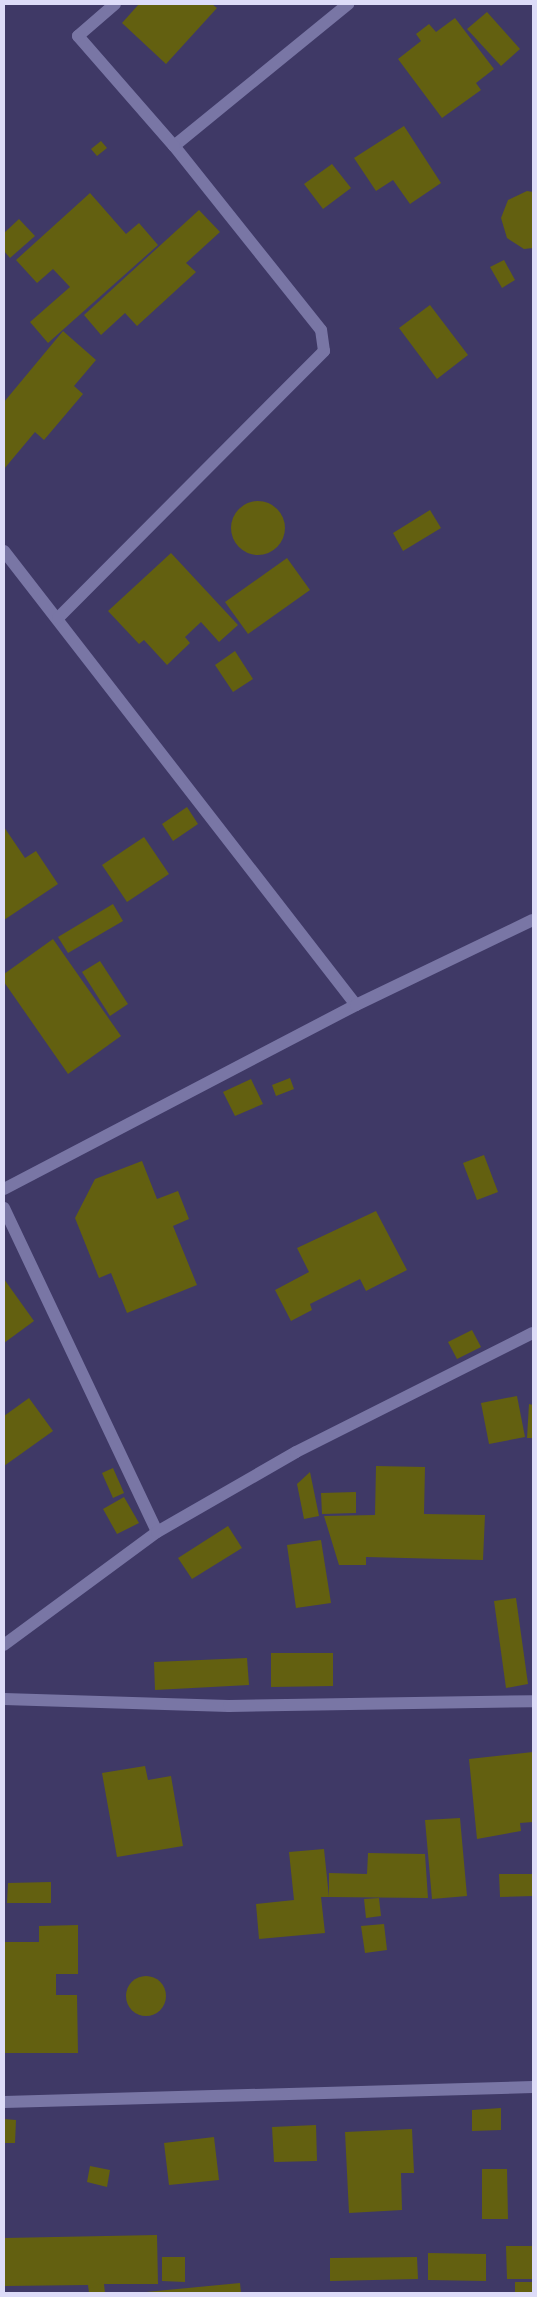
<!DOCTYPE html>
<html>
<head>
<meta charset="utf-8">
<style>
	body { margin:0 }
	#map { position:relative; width:537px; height:2297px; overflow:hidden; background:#3f3966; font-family:Bitter,serif }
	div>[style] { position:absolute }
	.building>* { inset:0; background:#636010 }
	.round { border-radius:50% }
	.minor>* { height:12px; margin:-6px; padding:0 6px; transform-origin:6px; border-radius:6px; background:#7976a5 }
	span { translate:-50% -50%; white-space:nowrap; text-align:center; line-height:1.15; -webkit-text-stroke:4px #262439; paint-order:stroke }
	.frame { position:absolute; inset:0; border:5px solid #dddcf8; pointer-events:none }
</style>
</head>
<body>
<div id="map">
	<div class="building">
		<div style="clip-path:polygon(139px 4px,212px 4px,217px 8px,166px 64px,122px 23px)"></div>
		<div style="clip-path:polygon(487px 12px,520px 49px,501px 66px,467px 29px)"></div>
		<div style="clip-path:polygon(455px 18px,494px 69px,476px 83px,481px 90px,442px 118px,398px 59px,421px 41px,416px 34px,429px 24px,436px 32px)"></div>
		<div style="clip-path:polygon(404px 126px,441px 183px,410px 204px,393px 180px,376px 191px,354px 158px)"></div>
		<div style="clip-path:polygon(101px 141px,107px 148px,97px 156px,91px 149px)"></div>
		<div style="clip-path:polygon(332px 164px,351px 188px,323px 209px,304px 184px)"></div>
		<div style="clip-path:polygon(527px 191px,533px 192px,533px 248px,524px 249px,507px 238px,501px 218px,508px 200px)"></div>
		<div style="clip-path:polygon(90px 193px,126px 234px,139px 223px,158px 245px,48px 343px,30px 322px,70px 287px,53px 269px,37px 283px,16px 260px)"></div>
		<div style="clip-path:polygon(199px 210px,220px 232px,186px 263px,196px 272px,137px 326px,125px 313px,101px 335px,84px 315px)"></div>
		<div style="clip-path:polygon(19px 219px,35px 236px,10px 258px,4px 251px,4px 233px)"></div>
		<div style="clip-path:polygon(504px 260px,515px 280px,502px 288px,490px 267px)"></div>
		<div style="clip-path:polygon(430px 305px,468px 355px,437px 379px,399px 328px)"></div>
		<div style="clip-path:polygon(63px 331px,96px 360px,74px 386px,83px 394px,44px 440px,35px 432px,4px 469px,4px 402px)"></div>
		<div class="round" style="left:231px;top:501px;width:54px;height:54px"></div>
		<div style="clip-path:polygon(430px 510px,441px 528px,403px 551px,393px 533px)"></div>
		<div style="clip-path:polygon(171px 553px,238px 625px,219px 642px,201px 622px,185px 637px,190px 643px,167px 665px,144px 640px,139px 644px,108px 611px)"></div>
		<div style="clip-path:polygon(287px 558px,310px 590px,248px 634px,225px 602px)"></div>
		<div style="clip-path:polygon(235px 651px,253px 679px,233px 692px,215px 665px)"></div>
		<div style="clip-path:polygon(187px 807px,198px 824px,173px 841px,162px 824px)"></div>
		<div style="clip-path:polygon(4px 827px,25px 858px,36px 851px,58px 884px,4px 920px)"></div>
		<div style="clip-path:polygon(144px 837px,169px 874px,127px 902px,102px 865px)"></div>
		<div style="clip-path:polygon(113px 904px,123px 921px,68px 953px,58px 937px)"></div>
		<div style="clip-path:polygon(53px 939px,121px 1036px,68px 1074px,4px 982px,4px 974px)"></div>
		<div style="clip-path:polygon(100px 961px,128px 1004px,110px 1016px,82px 972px)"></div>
		<div style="clip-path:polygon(290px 1078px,294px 1089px,276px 1096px,272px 1085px)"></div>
		<div style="clip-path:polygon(251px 1079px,263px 1104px,235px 1116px,223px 1092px)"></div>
		<div style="clip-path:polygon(484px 1155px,498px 1192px,477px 1200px,463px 1163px)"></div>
		<div style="clip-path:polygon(142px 1161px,157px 1199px,178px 1191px,189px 1219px,173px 1226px,197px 1285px,127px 1313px,111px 1273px,99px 1278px,75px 1218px,95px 1179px)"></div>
		<div style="clip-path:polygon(376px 1211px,407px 1270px,366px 1291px,360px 1279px,310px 1304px,312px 1310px,291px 1321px,275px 1290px,309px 1272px,297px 1248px)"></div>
		<div style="clip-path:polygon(4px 1279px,34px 1321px,4px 1343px)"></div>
		<div style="clip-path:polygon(472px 1330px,481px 1347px,457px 1359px,448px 1342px)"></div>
		<div style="clip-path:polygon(517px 1396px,525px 1437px,489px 1444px,481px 1403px)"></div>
		<div style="clip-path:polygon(29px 1398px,53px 1431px,4px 1466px,4px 1416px)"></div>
		<div style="clip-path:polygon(529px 1404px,533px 1405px,533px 1438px,527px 1438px)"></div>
		<div style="clip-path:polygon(376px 1466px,425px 1467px,424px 1514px,485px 1515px,483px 1560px,366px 1557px,366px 1565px,339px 1565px,324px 1516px,375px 1515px)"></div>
		<div style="clip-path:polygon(113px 1468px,124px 1493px,113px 1498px,102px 1473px)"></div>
		<div style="clip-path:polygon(310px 1472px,319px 1516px,304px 1519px,297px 1484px)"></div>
		<div style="clip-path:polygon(356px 1492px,356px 1513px,322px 1514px,321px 1493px)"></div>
		<div style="clip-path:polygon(124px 1497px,139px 1523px,117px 1534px,103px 1509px)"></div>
		<div style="clip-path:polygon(228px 1526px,242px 1548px,192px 1579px,178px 1558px)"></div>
		<div style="clip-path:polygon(321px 1540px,331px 1603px,296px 1608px,287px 1545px)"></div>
		<div style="clip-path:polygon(516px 1598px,528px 1684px,506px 1688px,494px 1601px)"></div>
		<div style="clip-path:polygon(271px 1653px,333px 1653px,333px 1686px,271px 1687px)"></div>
		<div style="clip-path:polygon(247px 1658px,249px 1685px,155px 1690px,154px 1662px)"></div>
		<div style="clip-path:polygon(533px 1752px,533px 1822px,520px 1823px,521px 1831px,477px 1839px,469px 1759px)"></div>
		<div style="clip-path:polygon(145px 1766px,148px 1780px,171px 1776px,183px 1846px,117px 1857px,102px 1773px)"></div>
		<div style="clip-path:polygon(460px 1818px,467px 1896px,432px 1899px,425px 1820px)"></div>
		<div style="clip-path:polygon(324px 1849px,329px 1897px,321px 1897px,325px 1933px,259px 1939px,256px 1904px,294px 1900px,289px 1852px)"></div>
		<div style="clip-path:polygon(368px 1853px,425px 1854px,428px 1898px,329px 1897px,329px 1873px,367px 1874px)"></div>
		<div style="clip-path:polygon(499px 1874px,533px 1874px,533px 1896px,500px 1897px)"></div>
		<div style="clip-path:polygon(51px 1882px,51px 1903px,7px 1903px,8px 1883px)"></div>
		<div style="clip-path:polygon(379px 1898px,381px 1916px,366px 1918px,364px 1899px)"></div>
		<div style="clip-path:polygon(384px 1924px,387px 1950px,365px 1953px,361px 1926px)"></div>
		<div style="clip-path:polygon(78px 1925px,78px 1974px,56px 1974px,56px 1995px,77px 1995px,78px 2053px,5px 2053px,4px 1942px,39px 1942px,39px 1926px)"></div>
		<div class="round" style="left:126px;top:1976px;width:40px;height:40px"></div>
		<div style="clip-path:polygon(501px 2108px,501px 2130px,472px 2131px,472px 2110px)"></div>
		<div style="clip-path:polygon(4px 2119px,16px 2120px,15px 2143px,4px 2143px)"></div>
		<div style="clip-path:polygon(316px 2125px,317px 2161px,274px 2162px,272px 2127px)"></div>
		<div style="clip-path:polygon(412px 2129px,414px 2173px,401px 2173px,402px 2210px,349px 2213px,345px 2132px)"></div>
		<div style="clip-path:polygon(214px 2137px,219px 2180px,169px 2185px,164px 2143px)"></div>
		<div style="clip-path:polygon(90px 2166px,110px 2170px,107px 2187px,87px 2182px)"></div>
		<div style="clip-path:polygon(482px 2169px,507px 2169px,508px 2219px,482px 2219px)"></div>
		<div style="clip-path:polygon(157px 2235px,158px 2284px,104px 2284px,105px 2293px,89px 2293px,88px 2285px,4px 2286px,4px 2238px)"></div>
		<div style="clip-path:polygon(506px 2246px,533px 2246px,533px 2279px,507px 2279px)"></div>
		<div style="clip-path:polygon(428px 2253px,486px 2254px,486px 2281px,428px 2280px)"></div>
		<div style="clip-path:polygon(162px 2257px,185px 2257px,185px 2282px,162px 2281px)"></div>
		<div style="clip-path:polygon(417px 2257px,418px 2279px,330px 2281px,330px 2258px)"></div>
		<div style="clip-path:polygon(515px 2282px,533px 2282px,533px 2293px,515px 2293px)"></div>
		<div style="clip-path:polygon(240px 2283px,241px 2293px,146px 2293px,146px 2292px)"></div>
	</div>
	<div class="minor">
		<div style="left:174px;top:146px;width:225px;rotate:-39.2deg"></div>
		<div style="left:4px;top:551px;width:574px;rotate:52.21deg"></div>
		<div style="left:58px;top:618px;width:377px;rotate:-45.1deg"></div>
		<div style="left:324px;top:351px;width:21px;rotate:-98deg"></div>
		<div style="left:321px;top:330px;width:236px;rotate:-128.6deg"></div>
		<div style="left:174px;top:146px;width:146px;rotate:-131.1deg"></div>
		<div style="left:78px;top:36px;width:49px;rotate:-40.9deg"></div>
		<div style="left:4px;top:1189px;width:397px;rotate:-27.6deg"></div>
		<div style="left:356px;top:1005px;width:196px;rotate:-25.7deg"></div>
		<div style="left:4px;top:1208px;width:358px;rotate:64.7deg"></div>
		<div style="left:157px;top:1532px;width:190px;rotate:143.6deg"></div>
		<div style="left:157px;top:1532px;width:160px;rotate:-29.9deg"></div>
		<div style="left:296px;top:1452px;width:265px;rotate:-26.7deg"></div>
		<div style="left:4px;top:1699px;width:225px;rotate:1.8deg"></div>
		<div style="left:229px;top:1706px;width:304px;rotate:-0.9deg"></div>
		<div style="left:4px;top:2102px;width:529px;rotate:-1.62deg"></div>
	</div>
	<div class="frame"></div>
</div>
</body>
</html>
